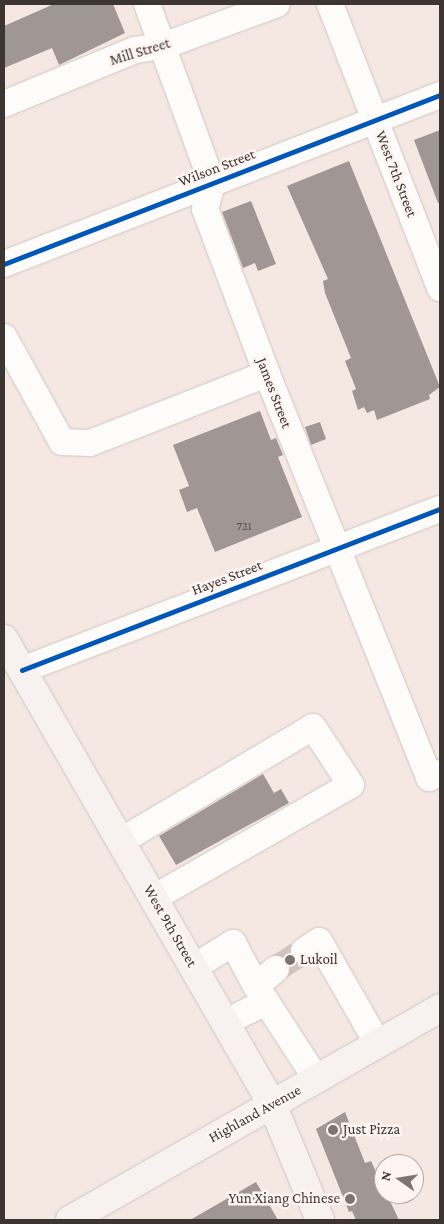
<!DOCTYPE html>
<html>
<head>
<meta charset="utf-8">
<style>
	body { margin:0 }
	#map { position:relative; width:444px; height:1224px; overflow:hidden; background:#f5e8e3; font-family:"Crimson Pro",serif }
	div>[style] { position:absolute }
	.building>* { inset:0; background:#a09693 }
	.minor-tunnel>* { height:26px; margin-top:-13px; transform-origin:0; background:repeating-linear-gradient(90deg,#d0c4bf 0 26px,transparent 0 39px) }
	.roads { filter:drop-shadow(0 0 1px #d0c6c2) drop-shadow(0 0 1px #d0c6c2) }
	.minor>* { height:26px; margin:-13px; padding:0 13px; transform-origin:13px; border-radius:13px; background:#fefcfb }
	.major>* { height:28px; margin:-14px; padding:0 14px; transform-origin:14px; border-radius:14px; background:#f7f1f0 }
	.cycleway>* { height:5px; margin:-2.5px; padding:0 2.5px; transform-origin:2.5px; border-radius:2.5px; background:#0057b8 }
	.dots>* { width:14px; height:14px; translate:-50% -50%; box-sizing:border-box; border:2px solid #fef5f2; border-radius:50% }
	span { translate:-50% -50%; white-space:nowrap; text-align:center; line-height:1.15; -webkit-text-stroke:5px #fef5f2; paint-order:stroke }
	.number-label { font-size:12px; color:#564d4a }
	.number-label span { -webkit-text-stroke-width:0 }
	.street-label { font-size:15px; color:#3d3531 }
	.poi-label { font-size:15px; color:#3d3531 }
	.left { translate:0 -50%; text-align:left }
	.right { translate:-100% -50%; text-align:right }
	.frame { position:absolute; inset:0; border:5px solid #3d3531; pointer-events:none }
	.north { position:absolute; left:374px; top:1154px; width:50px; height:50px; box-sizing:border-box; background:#fef5f2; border:1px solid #b1a8a5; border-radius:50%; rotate:283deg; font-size:14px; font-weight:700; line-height:20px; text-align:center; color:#3d3531 }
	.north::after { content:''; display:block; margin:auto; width:18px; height:22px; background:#7d746f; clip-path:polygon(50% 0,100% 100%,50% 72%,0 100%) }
</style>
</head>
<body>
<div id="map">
	<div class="building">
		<div style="clip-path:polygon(54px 4px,113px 4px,125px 33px,59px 65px,52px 48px,4px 68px,4px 26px)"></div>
		<div style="clip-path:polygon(440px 130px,440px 203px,438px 203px,414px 140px)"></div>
		<div style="clip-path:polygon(349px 161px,440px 387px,429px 395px,430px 399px,377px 420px,374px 410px,367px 413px,364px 407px,358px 410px,352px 391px,356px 389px,345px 361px,351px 358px,325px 293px,323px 281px,328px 279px,287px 186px)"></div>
		<div style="clip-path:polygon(251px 201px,276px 264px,258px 271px,255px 263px,243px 268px,222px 212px)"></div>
		<div style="clip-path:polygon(260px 411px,271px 440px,276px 438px,283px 455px,278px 457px,302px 517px,215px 552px,197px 508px,187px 512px,179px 490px,189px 486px,173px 445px)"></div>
		<div style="clip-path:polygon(320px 422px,326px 439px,311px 445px,305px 427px)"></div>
		<div style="clip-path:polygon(263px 774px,274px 793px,281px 789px,289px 803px,176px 865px,159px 836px)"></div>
		<div style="clip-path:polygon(345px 1112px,365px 1163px,371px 1161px,399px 1220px,356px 1220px,352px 1211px,349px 1212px,316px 1129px)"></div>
		<div style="clip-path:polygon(256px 1182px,278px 1220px,190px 1220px)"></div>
	</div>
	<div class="minor-tunnel">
		<div style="left:276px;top:969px;width:33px;rotate:-33deg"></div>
	</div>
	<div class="roads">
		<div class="minor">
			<div style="left:147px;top:4px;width:190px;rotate:70deg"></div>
			<div style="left:212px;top:183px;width:27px;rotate:105deg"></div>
			<div style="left:205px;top:209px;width:176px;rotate:69.4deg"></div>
			<div style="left:267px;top:374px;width:435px;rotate:68.1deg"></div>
			<div style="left:429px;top:778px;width:12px;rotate:-24deg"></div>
			<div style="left:330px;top:4px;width:305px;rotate:68.8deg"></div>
			<div style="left:4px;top:104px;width:142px;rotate:-22.4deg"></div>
			<div style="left:135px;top:50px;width:28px;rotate:-8deg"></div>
			<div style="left:163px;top:46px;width:121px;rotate:-20.2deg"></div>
			<div style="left:4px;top:264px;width:468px;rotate:-21.2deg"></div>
			<div style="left:4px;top:337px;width:120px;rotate:61.1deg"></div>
			<div style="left:62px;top:442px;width:28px;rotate:2deg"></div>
			<div style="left:90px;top:443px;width:190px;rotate:-21.3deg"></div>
			<div style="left:22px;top:670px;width:448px;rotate:-21.1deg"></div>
			<div style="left:121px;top:841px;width:223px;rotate:-30.7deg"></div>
			<div style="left:313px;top:727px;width:69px;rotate:56.8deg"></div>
			<div style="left:351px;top:785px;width:227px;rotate:150.2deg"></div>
			<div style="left:304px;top:951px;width:18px;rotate:-34deg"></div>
			<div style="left:319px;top:941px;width:119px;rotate:60.2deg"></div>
			<div style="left:194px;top:967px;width:46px;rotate:-31.6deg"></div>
			<div style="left:233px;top:943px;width:49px;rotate:61.9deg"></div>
			<div style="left:276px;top:969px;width:26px;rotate:140deg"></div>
			<div style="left:256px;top:986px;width:112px;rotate:57deg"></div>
			<div style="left:226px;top:1022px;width:45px;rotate:-26.6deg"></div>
		</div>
		<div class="major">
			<div style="left:4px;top:639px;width:537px;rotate:60.04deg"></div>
			<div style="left:272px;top:1104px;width:126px;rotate:67.5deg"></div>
			<div style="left:70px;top:1220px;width:426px;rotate:-29.8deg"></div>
		</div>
	</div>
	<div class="cycleway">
		<div style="left:4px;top:264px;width:468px;rotate:-21.2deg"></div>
		<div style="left:22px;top:670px;width:448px;rotate:-21.1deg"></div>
	</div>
	<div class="dots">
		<div style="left:290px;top:960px;background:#7d746f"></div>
		<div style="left:333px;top:1130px;background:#7d746f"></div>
		<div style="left:350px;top:1199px;background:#7d746f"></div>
	</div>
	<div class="number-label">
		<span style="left:244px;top:527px">721</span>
	</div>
	<div class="street-label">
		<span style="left:140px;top:52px;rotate:-17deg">Mill Street</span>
		<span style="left:217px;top:168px;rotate:-21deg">Wilson Street</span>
		<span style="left:396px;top:174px;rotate:69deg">West 7th Street</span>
		<span style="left:274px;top:393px;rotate:69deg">James Street</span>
		<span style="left:227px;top:578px;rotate:-21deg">Hayes Street</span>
		<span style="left:170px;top:926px;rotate:60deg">West 9th Street</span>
		<span style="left:255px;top:1114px;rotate:-29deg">Highland Avenue</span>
	</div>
	<div class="poi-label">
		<span class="left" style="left:300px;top:960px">Lukoil</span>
		<span class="left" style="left:343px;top:1130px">Just Pizza</span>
		<span class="right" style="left:340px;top:1199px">Yun Xiang Chinese</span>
	</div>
	<div class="frame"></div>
	<div class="north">N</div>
</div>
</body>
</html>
